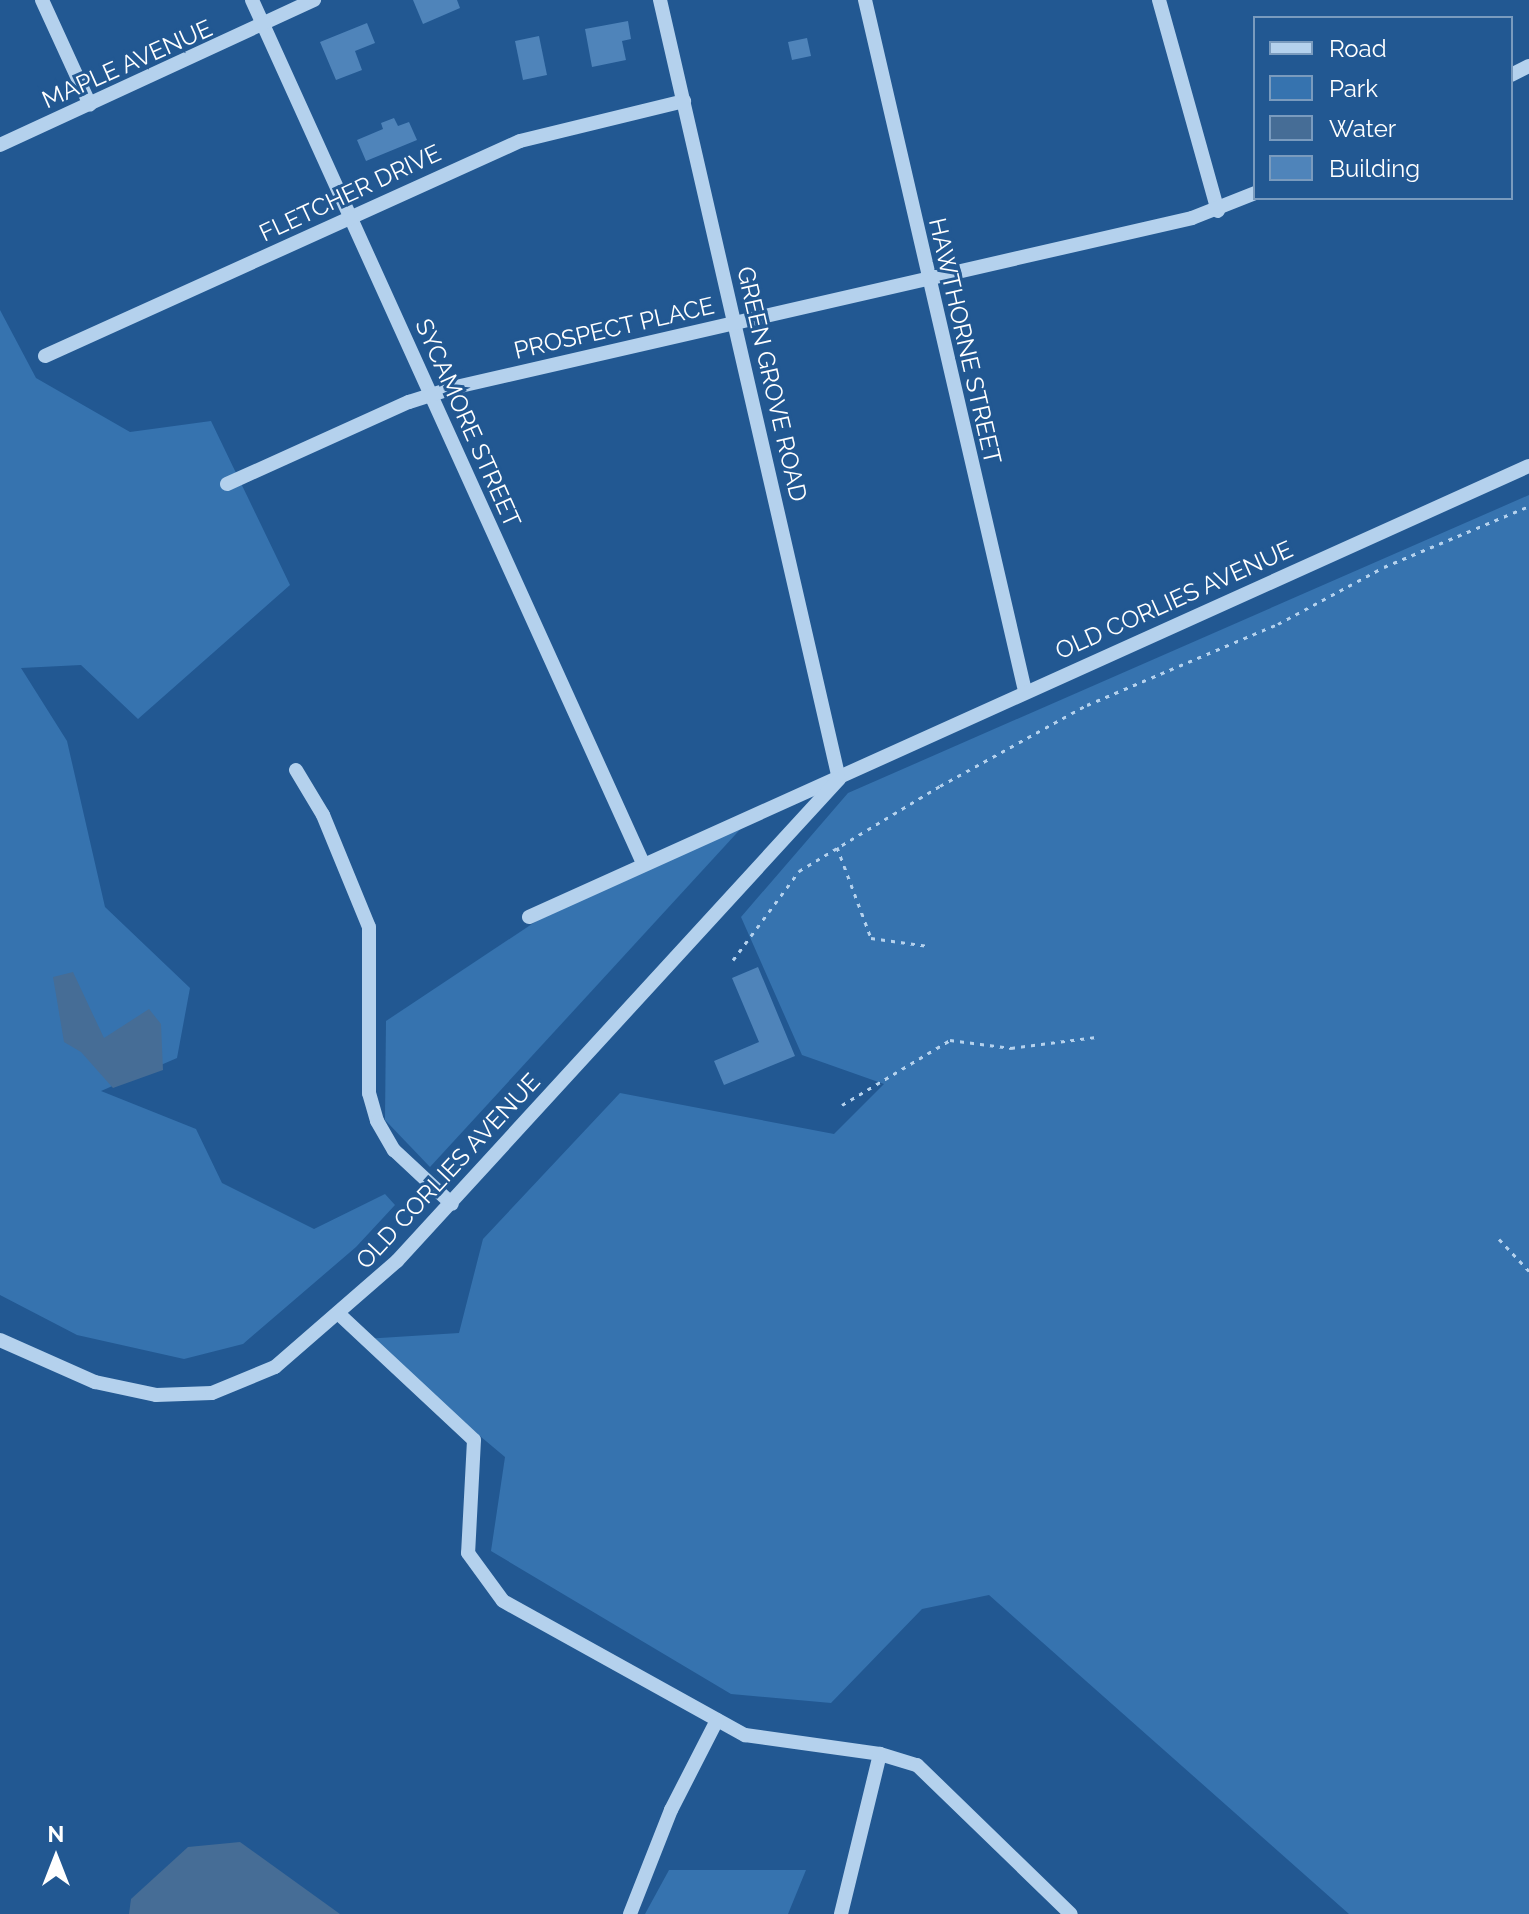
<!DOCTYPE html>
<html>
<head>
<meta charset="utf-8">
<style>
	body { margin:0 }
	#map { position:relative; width:1529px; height:1914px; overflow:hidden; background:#225892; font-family:Raleway,sans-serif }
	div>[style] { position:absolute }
	.green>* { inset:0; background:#3673af }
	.water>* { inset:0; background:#466d96 }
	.building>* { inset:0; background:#4f84ba }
	.path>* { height:3px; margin-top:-1.5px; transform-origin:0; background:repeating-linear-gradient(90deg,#b4d1ed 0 4px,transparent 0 10px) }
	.minor>* { height:14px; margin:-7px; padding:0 7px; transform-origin:7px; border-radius:7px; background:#b4d1ed }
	span { translate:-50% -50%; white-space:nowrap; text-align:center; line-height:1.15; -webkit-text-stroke:6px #225892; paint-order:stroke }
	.street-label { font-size:24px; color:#fff }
	.legend { position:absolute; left:1253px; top:16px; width:260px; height:184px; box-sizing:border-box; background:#225892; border:2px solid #7a9bbe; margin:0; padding:10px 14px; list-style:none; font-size:24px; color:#fff }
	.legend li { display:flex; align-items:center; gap:16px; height:40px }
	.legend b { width:40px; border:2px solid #7a9bbe }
	.north { position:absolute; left:16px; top:1818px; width:80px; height:80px; -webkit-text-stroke:6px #225892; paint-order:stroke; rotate:0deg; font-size:22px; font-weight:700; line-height:32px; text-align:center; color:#fff }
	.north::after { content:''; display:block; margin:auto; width:28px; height:36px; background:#fff; clip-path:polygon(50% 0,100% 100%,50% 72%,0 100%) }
</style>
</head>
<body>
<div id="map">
	<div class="green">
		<div style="clip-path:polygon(0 310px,36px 378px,130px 432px,211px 421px,290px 585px,138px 719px,81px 665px,21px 668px,67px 741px,105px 907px,190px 988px,177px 1058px,101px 1091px,196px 1129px,222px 1183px,314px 1229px,385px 1194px,395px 1205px,356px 1247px,243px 1344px,184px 1359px,77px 1335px,0 1295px)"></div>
		<div style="clip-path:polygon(1529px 495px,1529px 1914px,1349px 1914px,989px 1595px,922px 1609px,831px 1703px,731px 1694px,491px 1551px,505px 1457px,364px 1339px,459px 1333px,483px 1239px,620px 1093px,834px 1134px,884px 1084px,802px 1055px,741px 917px,848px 793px)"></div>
		<div style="clip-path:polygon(746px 823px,430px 1167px,385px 1120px,386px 1021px,553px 910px)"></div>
		<div style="clip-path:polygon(669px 1870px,806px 1870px,788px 1914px,645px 1914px)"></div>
	</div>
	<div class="water">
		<div style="clip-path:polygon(73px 972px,104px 1038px,149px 1009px,161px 1024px,163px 1070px,113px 1088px,81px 1052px,64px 1042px,53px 977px)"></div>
		<div style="clip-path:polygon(240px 1842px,340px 1914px,129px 1914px,131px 1899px,188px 1847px)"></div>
	</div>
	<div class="building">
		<div style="clip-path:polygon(413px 0,457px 0,460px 8px,423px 24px)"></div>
		<div style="clip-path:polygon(628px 21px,631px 39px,622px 41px,626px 60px,592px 67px,585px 29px)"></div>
		<div style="clip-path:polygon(367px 23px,375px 43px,355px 51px,362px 70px,336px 80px,320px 42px)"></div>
		<div style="clip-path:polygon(539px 36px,547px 75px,523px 80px,515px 41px)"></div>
		<div style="clip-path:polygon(807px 38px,811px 56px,792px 60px,788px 42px)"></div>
		<div style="clip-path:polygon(394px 118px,398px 126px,409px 122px,417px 140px,366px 161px,357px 140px,383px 129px,381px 123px)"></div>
		<div style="clip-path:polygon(758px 967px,795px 1056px,724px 1085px,714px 1061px,759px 1042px,732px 978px)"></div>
	</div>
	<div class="path">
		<div style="left:837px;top:847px;width:97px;rotate:69.5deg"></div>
		<div style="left:871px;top:938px;width:58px;rotate:8deg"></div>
		<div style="left:733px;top:960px;width:111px;rotate:-53.4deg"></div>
		<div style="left:799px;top:871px;width:165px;rotate:-31.1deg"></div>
		<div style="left:940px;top:786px;width:168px;rotate:-28.9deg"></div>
		<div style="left:1087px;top:705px;width:207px;rotate:-23deg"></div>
		<div style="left:1278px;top:624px;width:120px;rotate:-28.3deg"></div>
		<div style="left:1384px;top:567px;width:157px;rotate:-22.8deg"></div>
		<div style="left:842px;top:1105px;width:126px;rotate:-31deg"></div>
		<div style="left:950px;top:1040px;width:62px;rotate:7.5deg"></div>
		<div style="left:1011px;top:1048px;width:86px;rotate:-7.4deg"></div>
		<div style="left:1499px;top:1239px;width:44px;rotate:46.8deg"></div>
	</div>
	<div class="minor">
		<div style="left:42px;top:0;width:115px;rotate:65.4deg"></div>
		<div style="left:252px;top:0;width:947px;rotate:65.63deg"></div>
		<div style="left:660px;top:0;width:799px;rotate:77.06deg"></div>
		<div style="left:865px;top:0;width:709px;rotate:76.96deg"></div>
		<div style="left:1159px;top:0;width:219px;rotate:74.4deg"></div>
		<div style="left:1511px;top:75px;width:20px;rotate:-27deg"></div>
		<div style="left:0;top:145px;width:346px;rotate:-24.8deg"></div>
		<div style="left:45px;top:356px;width:521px;rotate:-24.35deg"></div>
		<div style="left:520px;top:141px;width:169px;rotate:-13.7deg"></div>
		<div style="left:227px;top:484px;width:200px;rotate:-24.3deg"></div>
		<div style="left:409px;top:402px;width:49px;rotate:-17.7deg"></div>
		<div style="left:456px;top:387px;width:755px;rotate:-12.93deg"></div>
		<div style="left:1192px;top:218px;width:68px;rotate:-21.6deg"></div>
		<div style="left:296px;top:770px;width:52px;rotate:59deg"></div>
		<div style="left:323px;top:815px;width:121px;rotate:67.7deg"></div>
		<div style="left:369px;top:927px;width:166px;rotate:90deg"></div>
		<div style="left:369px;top:1093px;width:29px;rotate:74deg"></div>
		<div style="left:377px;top:1121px;width:34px;rotate:60deg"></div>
		<div style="left:394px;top:1150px;width:79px;rotate:43deg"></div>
		<div style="left:529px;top:917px;width:1097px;rotate:-24.28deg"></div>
		<div style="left:340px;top:1315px;width:183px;rotate:43deg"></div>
		<div style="left:474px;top:1440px;width:113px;rotate:93deg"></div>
		<div style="left:468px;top:1553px;width:59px;rotate:53.9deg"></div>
		<div style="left:503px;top:1601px;width:277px;rotate:29deg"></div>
		<div style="left:745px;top:1735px;width:136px;rotate:8deg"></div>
		<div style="left:880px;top:1754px;width:39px;rotate:17deg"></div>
		<div style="left:917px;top:1765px;width:214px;rotate:44.1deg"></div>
		<div style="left:0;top:1340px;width:104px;rotate:23.9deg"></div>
		<div style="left:95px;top:1382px;width:62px;rotate:12deg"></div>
		<div style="left:156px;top:1395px;width:56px;rotate:-2deg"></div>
		<div style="left:212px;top:1393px;width:68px;rotate:-22.4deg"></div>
		<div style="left:275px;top:1367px;width:162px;rotate:-41deg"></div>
		<div style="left:397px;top:1261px;width:654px;rotate:-47.48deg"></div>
		<div style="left:630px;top:1914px;width:112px;rotate:-68.5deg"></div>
		<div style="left:671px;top:1810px;width:101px;rotate:-62.9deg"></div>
		<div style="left:841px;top:1914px;width:165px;rotate:-76.3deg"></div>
	</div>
	<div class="street-label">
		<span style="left:127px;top:64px;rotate:-24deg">MAPLE AVENUE</span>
		<span style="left:350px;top:193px;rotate:-25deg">FLETCHER DRIVE</span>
		<span style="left:614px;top:328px;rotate:-13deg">PROSPECT PLACE</span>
		<span style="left:965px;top:341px;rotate:77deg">HAWTHORNE STREET</span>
		<span style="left:772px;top:384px;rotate:77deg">GREEN GROVE ROAD</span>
		<span style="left:468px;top:423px;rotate:66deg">SYCAMORE STREET</span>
		<span style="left:1174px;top:600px;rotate:-24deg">OLD CORLIES AVENUE</span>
		<span style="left:448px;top:1171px;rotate:-47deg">OLD CORLIES AVENUE</span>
	</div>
	<ul class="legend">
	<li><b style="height:10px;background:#b4d1ed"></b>Road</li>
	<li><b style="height:22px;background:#3673af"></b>Park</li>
	<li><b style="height:22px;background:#466d96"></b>Water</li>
	<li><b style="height:22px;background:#4f84ba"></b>Building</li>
	</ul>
	<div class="north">N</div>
</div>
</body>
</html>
